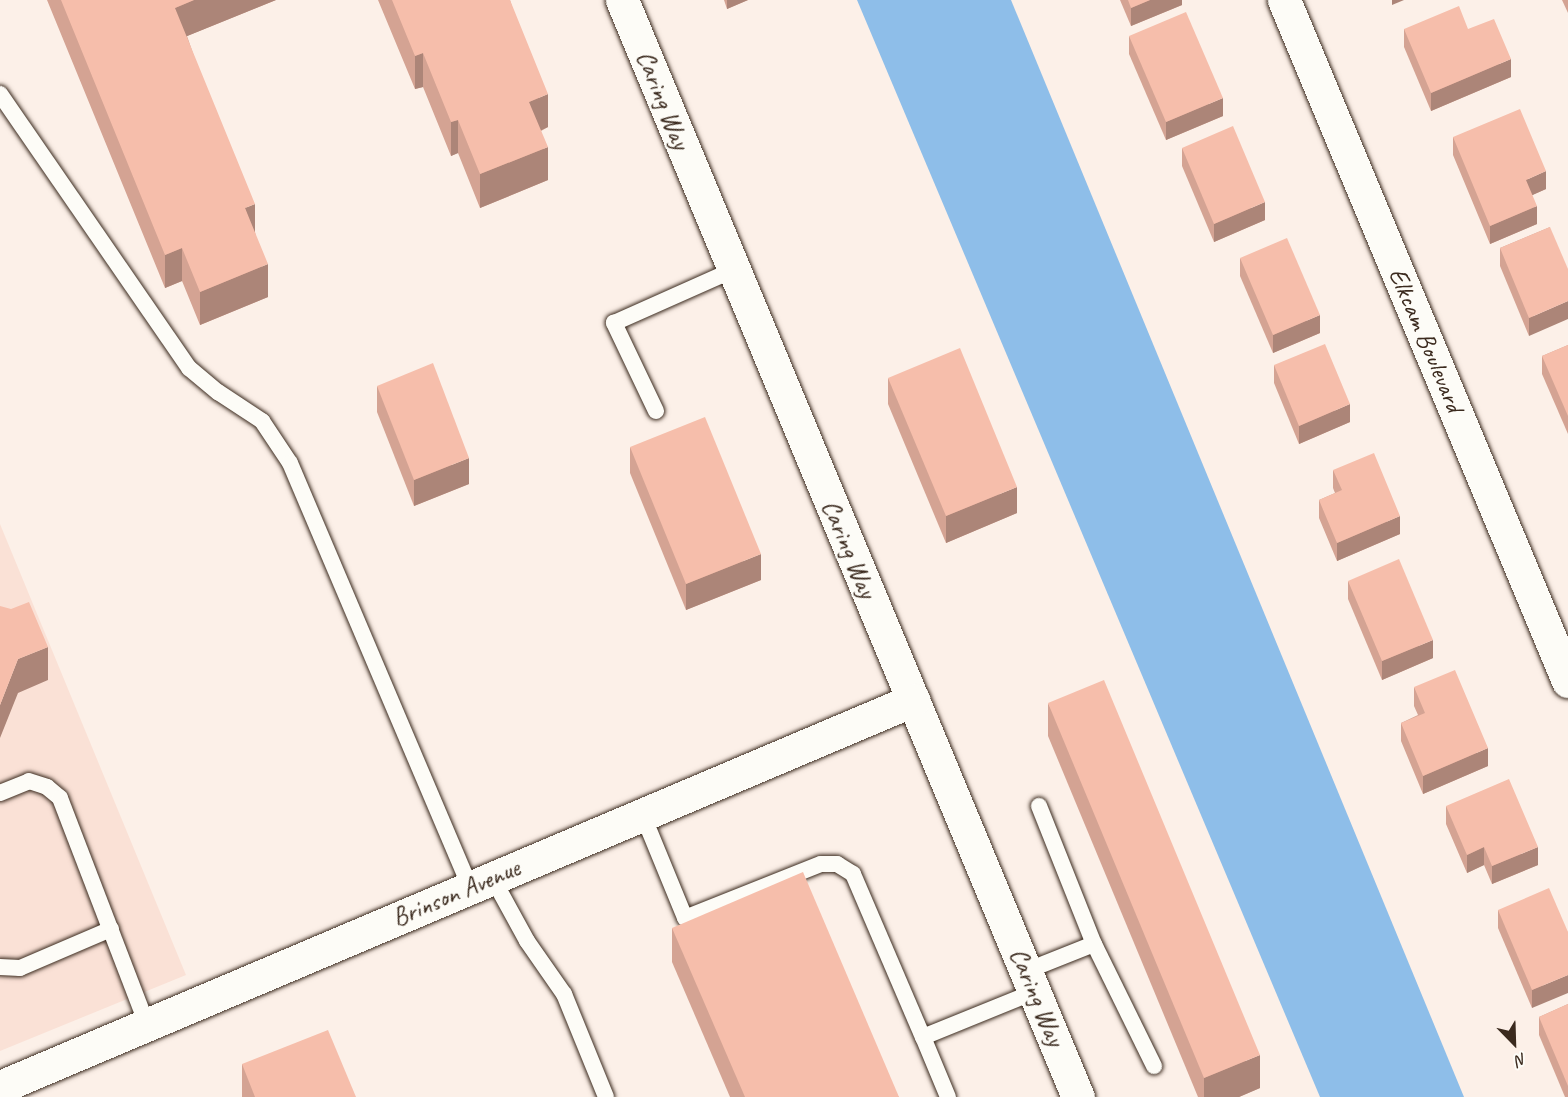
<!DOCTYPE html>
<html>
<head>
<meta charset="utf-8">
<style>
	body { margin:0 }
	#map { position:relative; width:1568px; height:1097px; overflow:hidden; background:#fcf0e8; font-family:Caveat,sans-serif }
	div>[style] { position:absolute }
	.built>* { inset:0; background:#fae1d6 }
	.water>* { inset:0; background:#8ebee9 }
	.roads { filter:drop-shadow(0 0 2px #3b2a1e) drop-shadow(0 0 2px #3b2a1e) }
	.service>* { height:16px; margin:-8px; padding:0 8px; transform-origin:8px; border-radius:8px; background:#fdfcf7 }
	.minor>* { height:33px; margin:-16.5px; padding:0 16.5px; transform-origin:16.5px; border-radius:16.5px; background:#fdfcf7 }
	.wall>* { inset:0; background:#d4a393 }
	.shaded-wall>* { inset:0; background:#ac8578 }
	.building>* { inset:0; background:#f6beab }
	span { translate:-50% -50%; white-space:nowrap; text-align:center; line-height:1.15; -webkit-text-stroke:4.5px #fdfcf7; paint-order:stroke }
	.street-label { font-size:26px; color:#3b2a1e }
	.north { position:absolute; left:1484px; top:1013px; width:60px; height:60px; -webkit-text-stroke:4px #fdfcf7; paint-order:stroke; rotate:157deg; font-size:16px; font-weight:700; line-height:24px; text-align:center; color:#3b2a1e }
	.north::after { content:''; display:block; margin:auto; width:21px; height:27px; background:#3b2a1e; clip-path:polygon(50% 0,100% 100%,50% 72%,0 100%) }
</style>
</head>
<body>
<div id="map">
	<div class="built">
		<div style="clip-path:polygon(0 524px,186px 975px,0 1051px)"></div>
	</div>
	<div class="water">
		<div style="clip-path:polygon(857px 0,1011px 0,1464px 1097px,1320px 1097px)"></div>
	</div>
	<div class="roads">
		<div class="service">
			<div style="left:0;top:94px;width:333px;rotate:55.4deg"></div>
			<div style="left:189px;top:368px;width:38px;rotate:40deg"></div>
			<div style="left:218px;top:392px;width:53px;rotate:33.4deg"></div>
			<div style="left:262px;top:421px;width:50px;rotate:56.3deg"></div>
			<div style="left:290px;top:463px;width:461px;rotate:67deg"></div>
			<div style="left:656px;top:411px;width:98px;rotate:-115.5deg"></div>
			<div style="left:614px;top:323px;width:130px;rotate:-24deg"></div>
			<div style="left:0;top:793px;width:31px;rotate:-22deg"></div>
			<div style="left:29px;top:781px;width:19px;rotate:18deg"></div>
			<div style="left:47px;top:787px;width:17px;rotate:40deg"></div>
			<div style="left:60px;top:798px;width:243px;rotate:69deg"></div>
			<div style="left:1039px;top:806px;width:149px;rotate:68.3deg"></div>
			<div style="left:1094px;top:944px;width:136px;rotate:63.8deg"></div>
			<div style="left:642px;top:813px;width:113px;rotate:67.7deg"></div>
			<div style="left:685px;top:918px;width:146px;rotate:-21.7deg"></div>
			<div style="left:821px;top:864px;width:16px"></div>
			<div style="left:837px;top:864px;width:19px;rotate:32deg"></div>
			<div style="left:853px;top:874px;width:177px;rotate:66.8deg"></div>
			<div style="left:923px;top:1037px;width:120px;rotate:-22.1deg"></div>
			<div style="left:492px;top:877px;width:73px;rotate:61.3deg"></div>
			<div style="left:527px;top:941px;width:65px;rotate:55.1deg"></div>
			<div style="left:564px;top:994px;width:111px;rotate:67.8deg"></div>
			<div style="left:0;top:967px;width:20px;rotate:3deg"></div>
			<div style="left:20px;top:968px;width:99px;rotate:-23.2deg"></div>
			<div style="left:1026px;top:971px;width:73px;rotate:-21.7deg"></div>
			<div style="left:923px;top:1037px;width:65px;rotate:67.4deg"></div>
		</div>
		<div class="minor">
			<div style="left:622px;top:0;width:1188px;rotate:67.43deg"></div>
			<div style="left:1284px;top:0;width:738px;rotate:67.36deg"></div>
			<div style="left:0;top:1087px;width:992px;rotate:-22.97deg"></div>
		</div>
	</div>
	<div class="wall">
		<div style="clip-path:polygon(47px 0,276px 0,187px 36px,255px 232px,268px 297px,200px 325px,182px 281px,165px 288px)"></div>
		<div style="clip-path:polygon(378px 0,510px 0,548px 127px,541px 131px,548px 180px,480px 208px,458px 153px,451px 156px,423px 87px,415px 89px)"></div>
		<div style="clip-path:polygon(724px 0,748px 0,727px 9px)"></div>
		<div style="clip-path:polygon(1120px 0,1182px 0,1182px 5px,1131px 26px)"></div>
		<div style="clip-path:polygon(1562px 0,1568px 0,1568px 13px)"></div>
		<div style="clip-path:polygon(1404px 29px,1468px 29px,1511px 77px,1431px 111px,1404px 47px)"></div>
		<div style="clip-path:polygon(1129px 36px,1223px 116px,1166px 140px,1129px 54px)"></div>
		<div style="clip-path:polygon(1453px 137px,1546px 189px,1532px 195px,1537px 224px,1490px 244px,1453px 155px)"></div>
		<div style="clip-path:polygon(1182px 148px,1265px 220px,1214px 242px,1182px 166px)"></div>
		<div style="clip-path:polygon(1550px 227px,1529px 336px,1500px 266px,1500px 248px)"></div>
		<div style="clip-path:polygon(1240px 258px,1320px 333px,1273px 353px,1240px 276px)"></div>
		<div style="clip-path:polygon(1568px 345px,1568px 434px,1542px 374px,1542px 356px)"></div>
		<div style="clip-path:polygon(1274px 365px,1350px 422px,1299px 444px,1274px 383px)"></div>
		<div style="clip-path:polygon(888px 378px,1017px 513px,946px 543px,888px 404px)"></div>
		<div style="clip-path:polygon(377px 386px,469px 484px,414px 506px,377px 412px)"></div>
		<div style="clip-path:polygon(630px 447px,761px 580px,686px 610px,630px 473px)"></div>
		<div style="clip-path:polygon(1333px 470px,1400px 534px,1337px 561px,1319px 518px,1319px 500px,1335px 493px,1333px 488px)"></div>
		<div style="clip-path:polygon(1348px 581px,1433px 658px,1382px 680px,1348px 599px)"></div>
		<div style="clip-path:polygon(1414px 687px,1488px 766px,1423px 794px,1401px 741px,1401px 723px,1418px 715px,1414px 706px)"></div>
		<div style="clip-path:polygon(1048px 703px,1260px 1088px,1239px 1097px,1198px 1097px,1048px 736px)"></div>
		<div style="clip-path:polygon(1446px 806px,1538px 865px,1492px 884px,1484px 865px,1467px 873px,1446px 824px)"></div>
		<div style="clip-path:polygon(1498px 910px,1568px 932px,1532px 1008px,1498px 928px)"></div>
		<div style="clip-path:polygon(672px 928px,899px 1097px,730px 1097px,672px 962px)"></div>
		<div style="clip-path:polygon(1568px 1004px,1568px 1097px,1565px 1097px,1539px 1035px,1539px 1017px)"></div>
		<div style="clip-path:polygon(242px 1064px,356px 1097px,242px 1097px)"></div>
	</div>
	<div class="shaded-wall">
		<div style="clip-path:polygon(194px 0,276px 0,175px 41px,175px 8px)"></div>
		<div style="clip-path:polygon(727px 0,748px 0,727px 9px)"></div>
		<div style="clip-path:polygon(1150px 0,1182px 0,1182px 5px,1131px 26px,1131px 8px)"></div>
		<div style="clip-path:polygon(1392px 0,1404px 0,1392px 5px)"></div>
		<div style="clip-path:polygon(423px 53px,423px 87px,415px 89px,415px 56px)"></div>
		<div style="clip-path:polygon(1511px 59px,1511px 77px,1431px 111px,1431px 93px)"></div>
		<div style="clip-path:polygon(548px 94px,548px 127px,529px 136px,529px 102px)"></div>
		<div style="clip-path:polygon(1223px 98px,1223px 116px,1166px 140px,1166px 122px)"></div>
		<div style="clip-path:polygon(458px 120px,458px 153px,451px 156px,451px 122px)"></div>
		<div style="clip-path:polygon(548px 147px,548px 180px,480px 208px,480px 174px)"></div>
		<div style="clip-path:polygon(1546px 171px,1546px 189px,1526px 198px,1526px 180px)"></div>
		<div style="clip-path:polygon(1265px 202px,1265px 220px,1214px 242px,1214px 224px)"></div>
		<div style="clip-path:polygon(255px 204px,255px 238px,245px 208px)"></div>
		<div style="clip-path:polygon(1537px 206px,1537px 224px,1490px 244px,1490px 226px)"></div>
		<div style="clip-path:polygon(182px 248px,182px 281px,165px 288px,165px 255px)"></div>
		<div style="clip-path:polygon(268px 264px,268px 297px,200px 325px,200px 292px)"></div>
		<div style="clip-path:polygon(1568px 301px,1568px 319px,1529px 336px,1529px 318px)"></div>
		<div style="clip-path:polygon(1320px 315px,1320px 333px,1273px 353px,1273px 335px)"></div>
		<div style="clip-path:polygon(1350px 404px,1350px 422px,1299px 444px,1299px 426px)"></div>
		<div style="clip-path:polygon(469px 458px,469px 484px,414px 506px,414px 480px)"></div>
		<div style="clip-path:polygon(1017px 487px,1017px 513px,946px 543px,946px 516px)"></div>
		<div style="clip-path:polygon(1400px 516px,1400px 534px,1337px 561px,1337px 543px)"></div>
		<div style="clip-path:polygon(761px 554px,761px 580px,686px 610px,686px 584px)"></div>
		<div style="clip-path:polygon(1433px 640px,1433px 658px,1382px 680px,1382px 661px)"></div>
		<div style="clip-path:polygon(48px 647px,48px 680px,18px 693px,0 738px,0 705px,18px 659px)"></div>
		<div style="clip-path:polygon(1488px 748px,1488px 766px,1423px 794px,1423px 776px)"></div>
		<div style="clip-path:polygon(1484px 847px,1484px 865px,1467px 873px,1467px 855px)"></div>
		<div style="clip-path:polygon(1538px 847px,1538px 865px,1492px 884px,1492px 866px)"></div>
		<div style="clip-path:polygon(1568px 975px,1568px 993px,1532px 1008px,1532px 990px)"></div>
		<div style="clip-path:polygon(1260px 1055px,1260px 1088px,1239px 1097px,1204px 1097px,1204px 1078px)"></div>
	</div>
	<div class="building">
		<div style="clip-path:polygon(61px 0,194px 0,175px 8px,255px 204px,245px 208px,268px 264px,200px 292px,182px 248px,165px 255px)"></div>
		<div style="clip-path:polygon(392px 0,510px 0,548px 94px,529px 102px,548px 147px,480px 174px,458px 120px,451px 122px,423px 53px,415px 56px)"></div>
		<div style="clip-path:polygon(1128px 0,1150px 0,1131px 8px)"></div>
		<div style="clip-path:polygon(1459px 6px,1468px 29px,1494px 19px,1511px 59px,1431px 93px,1404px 29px)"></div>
		<div style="clip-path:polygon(1186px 12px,1223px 98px,1166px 122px,1129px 36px)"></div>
		<div style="clip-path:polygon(1520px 109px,1546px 171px,1526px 180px,1537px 206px,1490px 226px,1453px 137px)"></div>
		<div style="clip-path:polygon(1233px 126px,1265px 202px,1214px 224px,1182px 148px)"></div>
		<div style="clip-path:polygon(1550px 227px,1568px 269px,1568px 301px,1529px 318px,1500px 248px)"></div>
		<div style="clip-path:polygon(1287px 238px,1320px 315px,1273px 335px,1240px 258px)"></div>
		<div style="clip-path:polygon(1325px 344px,1350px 404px,1299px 426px,1274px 365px)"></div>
		<div style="clip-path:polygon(1568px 345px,1568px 416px,1542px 356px)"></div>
		<div style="clip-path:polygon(960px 348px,1017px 487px,946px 516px,888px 378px)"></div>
		<div style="clip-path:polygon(433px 363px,469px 458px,414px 480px,377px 386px)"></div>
		<div style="clip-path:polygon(705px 417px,761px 554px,686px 584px,630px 447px)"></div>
		<div style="clip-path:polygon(1374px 453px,1400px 516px,1337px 543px,1319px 500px,1342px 490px,1333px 470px)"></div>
		<div style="clip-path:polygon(1399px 559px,1433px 640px,1382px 661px,1348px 581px)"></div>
		<div style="clip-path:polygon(29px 602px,48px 647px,18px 659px,0 705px,0 606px,11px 609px)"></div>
		<div style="clip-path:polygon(1455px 670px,1488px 748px,1423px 776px,1401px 723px,1425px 713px,1414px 687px)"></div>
		<div style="clip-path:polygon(1104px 680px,1260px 1055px,1204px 1078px,1048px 703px)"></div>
		<div style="clip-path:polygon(1509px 779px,1538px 847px,1492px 866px,1484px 847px,1467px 855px,1446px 806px)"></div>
		<div style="clip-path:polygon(803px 872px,899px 1097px,745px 1097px,672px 928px)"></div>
		<div style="clip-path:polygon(1549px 888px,1568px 932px,1568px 975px,1532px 990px,1498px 910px)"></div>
		<div style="clip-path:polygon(1568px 1004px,1568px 1086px,1539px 1017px)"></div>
		<div style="clip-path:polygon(328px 1030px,356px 1097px,255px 1097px,242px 1064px)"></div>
	</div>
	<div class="street-label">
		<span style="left:663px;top:100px;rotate:68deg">Caring Way</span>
		<span style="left:1426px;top:340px;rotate:67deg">Elkcam Boulevard</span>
		<span style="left:849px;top:549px;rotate:67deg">Caring Way</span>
		<span style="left:456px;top:893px;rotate:-23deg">Brinson Avenue</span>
		<span style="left:1037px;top:997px;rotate:67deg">Caring Way</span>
	</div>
	<div class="north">N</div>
</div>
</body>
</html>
